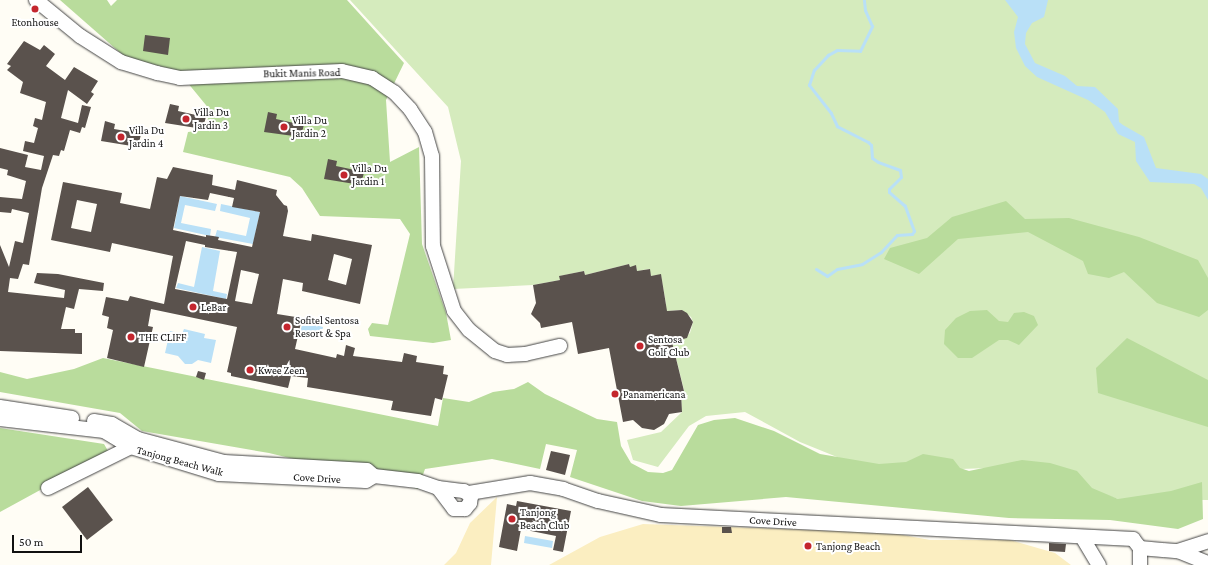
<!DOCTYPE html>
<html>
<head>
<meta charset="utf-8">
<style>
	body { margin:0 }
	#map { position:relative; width:1208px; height:565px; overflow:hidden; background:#fffdf5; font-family:"Crimson Pro",serif }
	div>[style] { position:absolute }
	.green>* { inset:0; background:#d5ebbd }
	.forest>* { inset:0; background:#b9dc9c }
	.sand>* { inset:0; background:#fbeec1 }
	.water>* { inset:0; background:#b9e0f7 }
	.stream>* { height:3px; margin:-1.5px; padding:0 1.5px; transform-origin:1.5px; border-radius:1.5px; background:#b9e0f7 }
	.building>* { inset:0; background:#5a524d }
	.roads { filter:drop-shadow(0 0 1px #444) drop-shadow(0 0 1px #444) }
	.minor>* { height:14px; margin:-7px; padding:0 7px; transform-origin:7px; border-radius:7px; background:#fff }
	.dots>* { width:11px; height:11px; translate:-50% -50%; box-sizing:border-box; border:2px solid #fff; border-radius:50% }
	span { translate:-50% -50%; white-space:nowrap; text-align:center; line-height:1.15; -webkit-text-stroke:4px #fff; paint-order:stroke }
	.poi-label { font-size:11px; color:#111 }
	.left { translate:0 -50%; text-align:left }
	.street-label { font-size:11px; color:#111 }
	.scale { position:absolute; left:12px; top:535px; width:70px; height:18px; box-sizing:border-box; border:2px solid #111; border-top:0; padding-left:5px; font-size:12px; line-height:14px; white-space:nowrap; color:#111; -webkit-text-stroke:3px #fff; paint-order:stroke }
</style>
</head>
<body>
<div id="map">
	<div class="green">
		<div style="clip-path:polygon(350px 0,1208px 0,1208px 500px,1118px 499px,1020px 467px,874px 472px,800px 442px,745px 412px,706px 416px,689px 426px,658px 467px,633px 460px,627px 440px,661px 432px,682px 412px,681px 392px,684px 390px,672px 342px,682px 340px,690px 333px,693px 322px,691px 317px,682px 310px,665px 311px,663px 305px,666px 304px,661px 275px,651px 276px,649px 269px,637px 271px,636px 266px,630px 267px,629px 264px,585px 275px,584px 271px,560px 276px,560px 280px,533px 285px,453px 289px,461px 161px,448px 107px)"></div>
	</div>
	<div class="forest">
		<div style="clip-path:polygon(60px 0,107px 0,111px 6px,117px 0,347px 0,404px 63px,386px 100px,390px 162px,419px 147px,422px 244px,446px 313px,451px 340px,433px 343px,370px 336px,368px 329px,372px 323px,388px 325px,410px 234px,400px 219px,320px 216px,302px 188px,290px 177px,183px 152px,188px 132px,205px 130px,210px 110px,178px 71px,125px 57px)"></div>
		<div style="clip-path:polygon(1006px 201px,1025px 219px,1069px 218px,1139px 237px,1198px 260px,1208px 278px,1208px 310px,1199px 317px,1157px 303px,1124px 272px,1109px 278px,1088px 274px,1083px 261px,1028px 232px,958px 239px,919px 274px,884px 259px,890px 248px,927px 238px,952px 217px)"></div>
		<div style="clip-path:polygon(987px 310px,999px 321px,1008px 322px,1014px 313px,1024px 312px,1034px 316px,1038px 325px,1019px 345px,1008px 340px,999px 340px,972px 358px,958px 358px,944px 344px,945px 330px,956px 318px,970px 311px)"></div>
		<div style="clip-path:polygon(1127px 338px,1208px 380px,1208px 427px,1098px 393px,1096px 368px)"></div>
		<div style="clip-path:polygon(103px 358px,438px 426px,443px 398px,469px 402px,493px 392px,514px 389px,528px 382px,545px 394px,597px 419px,617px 422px,621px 446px,631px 463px,648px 472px,663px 473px,672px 470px,698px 425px,714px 420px,735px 418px,774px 431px,820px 454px,879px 464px,906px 462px,923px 454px,953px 459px,960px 468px,969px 471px,1022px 460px,1050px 463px,1077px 471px,1092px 488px,1118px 499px,1171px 491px,1202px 482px,1203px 519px,1178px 529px,1110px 520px,1009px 518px,786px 497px,681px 506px,642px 501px,570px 477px,577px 450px,546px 444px,540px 469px,492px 459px,425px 469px,418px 489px,269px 453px,142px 431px,120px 413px,0 392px,0 372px,27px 379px,74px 369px)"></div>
		<div style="clip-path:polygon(0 428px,104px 444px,111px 456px,75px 471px,0 512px)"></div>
	</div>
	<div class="sand">
		<div style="clip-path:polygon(497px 497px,491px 565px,444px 565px,456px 553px,470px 523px)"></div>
		<div style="clip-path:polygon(643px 524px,843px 531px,876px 530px,930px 540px,1010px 540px,1055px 553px,1071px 565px,549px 565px,600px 537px)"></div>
	</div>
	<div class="water">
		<div style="clip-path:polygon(1005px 0,1048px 0,1044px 17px,1032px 23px,1026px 33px,1025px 44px,1035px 63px,1065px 76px,1077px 86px,1095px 87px,1118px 109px,1119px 122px,1123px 125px,1144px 137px,1156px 168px,1201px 174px,1208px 179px,1208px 200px,1201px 188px,1194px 184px,1150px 182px,1136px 161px,1135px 142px,1118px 134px,1105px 112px,1088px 100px,1037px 77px,1025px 66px,1016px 48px,1014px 32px,1018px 17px)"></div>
		<div style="clip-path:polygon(180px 196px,217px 204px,215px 211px,185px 205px,181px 223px,211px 229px,210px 236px,174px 228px)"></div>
		<div style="clip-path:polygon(221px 204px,260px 212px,253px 244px,215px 237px,217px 230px,246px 236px,250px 218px,220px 211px)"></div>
		<div style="clip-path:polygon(202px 247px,220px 251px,213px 291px,227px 294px,226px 299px,176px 288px,178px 283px,194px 287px)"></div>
		<div style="clip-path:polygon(303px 322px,323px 327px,321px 336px,300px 332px)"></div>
		<div style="clip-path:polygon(184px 329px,205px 334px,204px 338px,216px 340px,211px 363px,198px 360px,192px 364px,185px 364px,178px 356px,165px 353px,170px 331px,182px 334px)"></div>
		<div style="clip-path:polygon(525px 536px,553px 541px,552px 548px,524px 543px)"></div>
	</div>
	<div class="stream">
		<div style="left:816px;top:269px;width:13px;rotate:32deg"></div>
		<div style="left:827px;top:276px;width:12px;rotate:-35deg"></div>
		<div style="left:837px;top:269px;width:25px;rotate:-11deg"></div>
		<div style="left:862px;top:264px;width:22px;rotate:-32deg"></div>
		<div style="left:881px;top:252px;width:23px;rotate:-47deg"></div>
		<div style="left:897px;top:235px;width:15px;rotate:-4deg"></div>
		<div style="left:912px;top:234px;width:4px;rotate:-56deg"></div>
		<div style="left:914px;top:231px;width:27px;rotate:-110deg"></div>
		<div style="left:905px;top:206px;width:21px;rotate:-139deg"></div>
		<div style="left:889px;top:192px;width:3px;rotate:-90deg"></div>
		<div style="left:889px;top:189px;width:17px;rotate:-45deg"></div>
		<div style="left:901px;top:177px;width:7px;rotate:-98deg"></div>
		<div style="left:900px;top:170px;width:23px;rotate:-160deg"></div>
		<div style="left:878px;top:162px;width:7px;rotate:-146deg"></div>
		<div style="left:872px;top:158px;width:13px;rotate:-94deg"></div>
		<div style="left:871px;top:145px;width:4px;rotate:-135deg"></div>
		<div style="left:868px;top:142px;width:35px;rotate:-153deg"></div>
		<div style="left:837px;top:126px;width:14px;rotate:-115deg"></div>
		<div style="left:831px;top:113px;width:36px;rotate:-128deg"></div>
		<div style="left:809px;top:85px;width:16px;rotate:-72deg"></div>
		<div style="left:814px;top:70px;width:21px;rotate:-47deg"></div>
		<div style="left:828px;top:55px;width:10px;rotate:-29deg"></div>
		<div style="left:837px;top:50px;width:23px;rotate:2deg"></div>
		<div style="left:860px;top:51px;width:28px;rotate:-64deg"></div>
		<div style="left:872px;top:26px;width:17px;rotate:-114deg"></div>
		<div style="left:865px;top:10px;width:10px;rotate:-96deg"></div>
	</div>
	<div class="building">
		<div style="clip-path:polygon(145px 35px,170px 38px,168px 55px,143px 51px)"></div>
		<div style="clip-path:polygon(24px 41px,40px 50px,44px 45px,55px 54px,46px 66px,65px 80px,74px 67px,98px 81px,91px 92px,94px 94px,87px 104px,68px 90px,61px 118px,78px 123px,82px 105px,91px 107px,85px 128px,82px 127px,80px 133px,70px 130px,64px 151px,61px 150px,59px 156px,53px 155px,42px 188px,29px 265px,23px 264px,18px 279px,10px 278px,8px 292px,64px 298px,65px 290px,34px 283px,37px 273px,58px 274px,104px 283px,103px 291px,79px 289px,74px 309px,66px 307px,61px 329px,75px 329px,75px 333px,82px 333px,82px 354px,0 351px,0 245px,9px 267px,15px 241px,23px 243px,29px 213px,12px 209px,11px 213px,0 212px,0 197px,22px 199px,26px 181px,7px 175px,8px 170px,0 168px,0 148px,28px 155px,25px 167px,41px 170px,44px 156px,23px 151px,25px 141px,34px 143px,38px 128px,33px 126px,35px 118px,42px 120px,46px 102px,20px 93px,23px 82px,7px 70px,11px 66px,7px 64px)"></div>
		<div style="clip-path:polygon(170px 104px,179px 106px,178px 111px,196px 115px,197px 110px,207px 112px,203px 129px,165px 123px)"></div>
		<div style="clip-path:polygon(268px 112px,277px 114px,276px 119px,294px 123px,295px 118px,305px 120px,301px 137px,264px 132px)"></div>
		<div style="clip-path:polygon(105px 121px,115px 124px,114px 129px,132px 132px,133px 128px,142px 130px,138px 147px,101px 141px)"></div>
		<div style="clip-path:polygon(328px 159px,337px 161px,336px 166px,355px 170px,356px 166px,365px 168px,361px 185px,324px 179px)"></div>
		<div style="clip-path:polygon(evenodd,173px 167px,213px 175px,212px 185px,235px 190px,237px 180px,277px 190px,276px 195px,284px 205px,287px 206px,288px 211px,283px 236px,311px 241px,312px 234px,372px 245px,360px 304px,302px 291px,303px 283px,283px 279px,277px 314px,302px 318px,295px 349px,336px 358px,337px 354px,344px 356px,346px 345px,355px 348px,353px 356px,402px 362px,404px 353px,417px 356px,416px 362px,444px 366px,443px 374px,448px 375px,442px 400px,435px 398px,431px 416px,391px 410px,393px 401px,307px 387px,308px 378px,291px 376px,288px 388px,231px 376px,231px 373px,227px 372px,237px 327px,151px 309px,148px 326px,153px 327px,144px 367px,107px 358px,113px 330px,107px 328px,109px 317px,102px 315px,106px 297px,128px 301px,130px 296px,164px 304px,173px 256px,112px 243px,110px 252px,51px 240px,63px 182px,122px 193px,120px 203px,150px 209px,157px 177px,167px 179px,173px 167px,210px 193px,234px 198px,232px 207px,260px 212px,252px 247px,218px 240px,219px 237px,213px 236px,206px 235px,206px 237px,173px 230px,180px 196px,208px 200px,210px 193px,173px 167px,77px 200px,97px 204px,91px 232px,71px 228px,77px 200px,173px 167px,186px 241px,205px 245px,205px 247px,237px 252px,227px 299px,175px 289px,186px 241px,173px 167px,334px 254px,352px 259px,346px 285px,328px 280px,334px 254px,173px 167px,241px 270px,259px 274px,252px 304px,235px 301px,241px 270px)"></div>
		<div style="clip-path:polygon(629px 264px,630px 267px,636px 265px,637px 271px,650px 269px,651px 276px,661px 274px,667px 311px,682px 310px,687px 313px,693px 322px,687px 338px,672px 342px,684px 391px,681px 392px,682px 412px,669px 414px,664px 424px,654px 430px,642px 428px,633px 420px,623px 422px,609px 348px,578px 354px,572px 322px,541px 328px,540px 323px,531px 314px,536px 303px,533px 285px,560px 280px,559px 276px,584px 271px,585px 275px)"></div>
		<div style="clip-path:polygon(198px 371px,206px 373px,204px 380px,196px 377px)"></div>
		<div style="clip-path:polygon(551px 451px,570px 455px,565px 475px,546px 470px)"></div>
		<div style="clip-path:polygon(88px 487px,113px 520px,87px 540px,62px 507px)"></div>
		<div style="clip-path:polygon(517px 501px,571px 511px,563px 552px,553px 550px,556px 536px,521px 529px,517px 551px,499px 547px,507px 504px,516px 506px)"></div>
		<div style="clip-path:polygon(722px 527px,731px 527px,732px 533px,722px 533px)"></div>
		<div style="clip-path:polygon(1049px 543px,1066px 544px,1065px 552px,1049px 551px)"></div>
	</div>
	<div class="roads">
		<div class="minor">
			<div style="left:36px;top:0;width:57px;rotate:39.3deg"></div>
			<div style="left:80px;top:36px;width:49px;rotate:32.4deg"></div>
			<div style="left:121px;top:62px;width:38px;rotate:17deg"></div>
			<div style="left:157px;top:73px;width:24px;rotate:12deg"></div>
			<div style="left:180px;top:78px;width:162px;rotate:-2.5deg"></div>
			<div style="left:342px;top:71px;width:31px;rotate:13deg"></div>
			<div style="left:372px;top:78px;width:27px;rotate:33deg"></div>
			<div style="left:395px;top:93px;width:22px;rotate:47deg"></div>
			<div style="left:410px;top:109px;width:27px;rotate:57deg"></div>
			<div style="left:425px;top:132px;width:25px;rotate:74deg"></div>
			<div style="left:432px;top:156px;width:90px;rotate:89.4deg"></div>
			<div style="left:433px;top:246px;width:68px;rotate:72.1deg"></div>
			<div style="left:454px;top:311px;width:24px;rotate:52deg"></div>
			<div style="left:469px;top:330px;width:33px;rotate:39deg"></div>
			<div style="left:495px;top:351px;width:13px;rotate:18deg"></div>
			<div style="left:507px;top:355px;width:18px;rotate:-3deg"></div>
			<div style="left:525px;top:354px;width:36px;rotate:-13deg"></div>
			<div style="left:0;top:407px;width:73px;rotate:8.7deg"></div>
			<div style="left:0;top:419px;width:105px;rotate:6.6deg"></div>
			<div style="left:104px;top:431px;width:31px;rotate:31deg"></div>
			<div style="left:131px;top:447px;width:92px;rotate:17.1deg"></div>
			<div style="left:219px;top:474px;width:147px;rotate:2.7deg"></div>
			<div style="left:366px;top:481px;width:9px;rotate:-32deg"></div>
			<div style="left:374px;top:476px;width:44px;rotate:6.5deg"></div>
			<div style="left:418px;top:481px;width:21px;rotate:19deg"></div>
			<div style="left:438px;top:488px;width:26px;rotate:7deg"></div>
			<div style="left:464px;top:491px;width:9px;rotate:36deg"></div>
			<div style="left:471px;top:496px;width:7px;rotate:98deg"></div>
			<div style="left:470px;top:503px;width:8px;rotate:130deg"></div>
			<div style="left:465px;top:509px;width:11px;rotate:180deg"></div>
			<div style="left:454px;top:509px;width:26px;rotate:-127deg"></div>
			<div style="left:94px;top:421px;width:18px;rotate:9deg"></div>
			<div style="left:112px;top:424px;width:30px;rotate:30deg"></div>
			<div style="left:138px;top:439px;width:89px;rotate:15deg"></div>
			<div style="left:224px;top:462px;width:143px;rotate:3.2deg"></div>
			<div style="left:367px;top:470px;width:9px;rotate:41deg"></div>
			<div style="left:48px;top:488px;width:93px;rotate:-26.3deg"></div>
			<div style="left:469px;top:493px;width:62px;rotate:-9.3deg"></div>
			<div style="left:530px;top:483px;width:34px;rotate:10deg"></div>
			<div style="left:563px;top:489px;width:37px;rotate:19deg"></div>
			<div style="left:598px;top:501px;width:65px;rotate:12.5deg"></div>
			<div style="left:661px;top:515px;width:473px;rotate:2.9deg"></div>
			<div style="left:1133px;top:539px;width:11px;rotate:52deg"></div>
			<div style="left:1140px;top:548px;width:17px;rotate:90deg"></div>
			<div style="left:1082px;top:537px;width:33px;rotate:59deg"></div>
			<div style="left:1140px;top:548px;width:38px;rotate:5deg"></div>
			<div style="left:1178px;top:551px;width:32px;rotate:-18deg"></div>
			<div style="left:1178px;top:551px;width:32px;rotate:22deg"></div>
		</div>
	</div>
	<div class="dots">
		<div style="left:35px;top:9px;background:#c4262e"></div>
		<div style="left:186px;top:119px;background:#c4262e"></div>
		<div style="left:284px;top:127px;background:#c4262e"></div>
		<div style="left:121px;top:137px;background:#c4262e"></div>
		<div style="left:344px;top:175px;background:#c4262e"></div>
		<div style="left:193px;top:307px;background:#c4262e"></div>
		<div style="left:287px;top:327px;background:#c4262e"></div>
		<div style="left:131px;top:337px;background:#c4262e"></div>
		<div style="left:640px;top:346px;background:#c4262e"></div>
		<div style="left:250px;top:370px;background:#c4262e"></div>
		<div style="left:615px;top:394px;background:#c4262e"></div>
		<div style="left:512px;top:519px;background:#c4262e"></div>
		<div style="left:808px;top:546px;background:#c4262e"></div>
	</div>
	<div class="poi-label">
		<span style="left:35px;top:22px">Etonhouse</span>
		<span class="left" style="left:194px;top:119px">Villa Du<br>Jardin 3</span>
		<span class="left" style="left:292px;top:127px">Villa Du<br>Jardin 2</span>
		<span class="left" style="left:129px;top:137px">Villa Du<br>Jardin 4</span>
		<span class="left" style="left:352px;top:175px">Villa Du<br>Jardin 1</span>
		<span class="left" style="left:201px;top:307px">LeBar</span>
		<span class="left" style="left:295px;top:327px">Sofitel Sentosa<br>Resort &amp; Spa</span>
		<span class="left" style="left:139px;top:337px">THE CLIFF</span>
		<span class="left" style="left:648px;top:346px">Sentosa<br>Golf Club</span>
		<span class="left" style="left:258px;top:370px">Kwee Zeen</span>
		<span class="left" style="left:623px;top:394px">Panamericana</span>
		<span class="left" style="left:520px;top:519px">Tanjong<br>Beach Club</span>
		<span class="left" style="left:816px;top:546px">Tanjong Beach</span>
	</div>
	<div class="street-label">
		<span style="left:302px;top:73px;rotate:-1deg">Bukit Manis Road</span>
		<span style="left:180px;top:461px;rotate:15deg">Tanjong Beach Walk</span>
		<span style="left:317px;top:478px;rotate:3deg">Cove Drive</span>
		<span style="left:773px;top:521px;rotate:3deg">Cove Drive</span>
	</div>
	<div class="scale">50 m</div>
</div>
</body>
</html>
